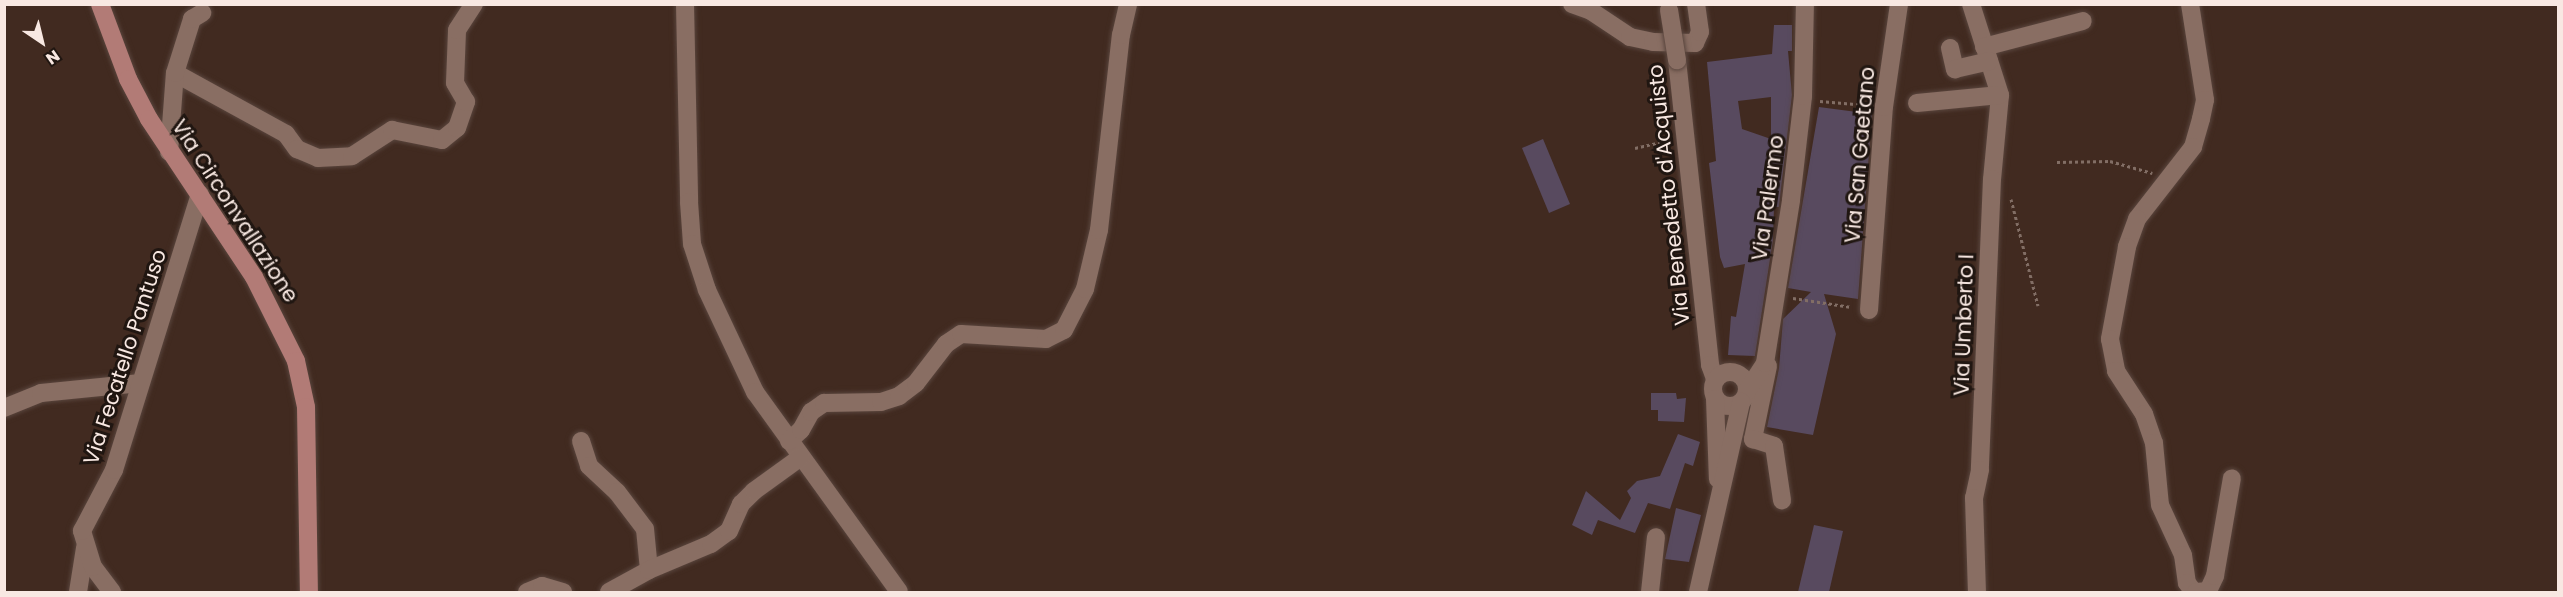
<!DOCTYPE html>
<html>
<head>
<meta charset="utf-8">
<style>
	body { margin:0 }
	#map { position:relative; width:2563px; height:597px; overflow:hidden; background:#412a20; font-family:Poppins,sans-serif }
	div>[style] { position:absolute }
	.building>* { inset:0; background:#584a5f }
	.path>* { height:3px; margin-top:-1.5px; transform-origin:0; background:repeating-linear-gradient(90deg,#826e65 0 3px,transparent 0 6px) }
	.roads { filter:drop-shadow(0 0 2px #59453d) drop-shadow(0 0 2px #59453d) }
	.minor>* { height:18px; margin:-9px; padding:0 9px; transform-origin:9px; border-radius:9px; background:#896e63 }
	.minor>.ring { margin:-9px; padding:0; box-sizing:content-box; background:none; border:18px solid #896e63; border-radius:50% }
	.major>* { height:18px; margin:-9px; padding:0 9px; transform-origin:9px; border-radius:9px; background:#b27b76 }
	.bridges { filter:drop-shadow(0 0 2px #59453d) drop-shadow(0 0 2px #59453d) }
	.minor-bridge>* { height:18px; margin:-9px; padding:0 9px; transform-origin:9px; border-radius:9px; background:#896e63 }
	span { translate:-50% -50%; white-space:nowrap; text-align:center; line-height:1.15; -webkit-text-stroke:6px #201611; paint-order:stroke }
	.street-label { font-size:21px; color:#f8e8e2 }
	.frame { position:absolute; inset:0; border:6px solid #f8e8e2; pointer-events:none }
	.north { position:absolute; left:12px; top:12px; width:60px; height:60px; -webkit-text-stroke:4px #201611; paint-order:stroke; rotate:145deg; font-size:16px; font-weight:700; line-height:24px; text-align:center; color:#f8e8e2 }
	.north::after { content:''; display:block; margin:auto; width:21px; height:27px; background:#f8e8e2; clip-path:polygon(50% 0,100% 100%,50% 72%,0 100%) }
</style>
</head>
<body>
<div id="map">
	<div class="building">
		<div style="clip-path:polygon(evenodd,1774px 25px,1792px 25px,1792px 51px,1788px 51px,1792px 95px,1780px 198px,1779px 207px,1774px 207px,1773px 240px,1755px 356px,1728px 355px,1731px 316px,1736px 317px,1745px 264px,1724px 268px,1720px 257px,1709px 163px,1716px 161px,1707px 62px,1772px 54px,1774px 25px,1771px 97px,1771px 139px,1742px 129px,1738px 101px,1771px 97px)"></div>
		<div style="clip-path:polygon(1819px 107px,1872px 114px,1858px 299px,1824px 294px,1836px 334px,1813px 435px,1767px 427px,1779px 368px,1783px 319px,1811px 292px,1788px 288px)"></div>
		<div style="clip-path:polygon(1543px 139px,1570px 204px,1549px 213px,1522px 148px)"></div>
		<div style="clip-path:polygon(1651px 393px,1676px 393px,1677px 399px,1686px 398px,1684px 422px,1658px 421px,1658px 410px,1651px 410px)"></div>
		<div style="clip-path:polygon(1678px 434px,1700px 442px,1693px 466px,1685px 463px,1670px 509px,1648px 503px,1635px 533px,1598px 520px,1592px 535px,1572px 525px,1586px 491px,1620px 520px,1631px 498px,1627px 491px,1637px 481px,1660px 476px)"></div>
		<div style="clip-path:polygon(1676px 508px,1701px 515px,1689px 562px,1665px 559px)"></div>
		<div style="clip-path:polygon(1814px 525px,1843px 531px,1829px 592px,1798px 592px)"></div>
	</div>
	<div class="path">
		<div style="left:1820px;top:101px;width:47px;rotate:4.9deg"></div>
		<div style="left:1635px;top:148px;width:35px;rotate:-13deg"></div>
		<div style="left:2057px;top:162px;width:53px;rotate:-1.1deg"></div>
		<div style="left:2110px;top:161px;width:44px;rotate:15.9deg"></div>
		<div style="left:2011px;top:199px;width:110px;rotate:75.8deg"></div>
		<div style="left:1793px;top:298px;width:59px;rotate:8.8deg"></div>
	</div>
	<div class="roads">
		<div class="minor">
			<div style="left:685px;top:4px;width:198px;rotate:88.8deg"></div>
			<div style="left:689px;top:202px;width:42px;rotate:85.9deg"></div>
			<div style="left:692px;top:244px;width:48px;rotate:71.9deg"></div>
			<div style="left:707px;top:290px;width:113px;rotate:64.8deg"></div>
			<div style="left:755px;top:392px;width:246px;rotate:54.2deg"></div>
			<div style="left:1572px;top:4px;width:20px;rotate:20deg"></div>
			<div style="left:1591px;top:11px;width:47px;rotate:33.7deg"></div>
			<div style="left:1630px;top:37px;width:24px;rotate:12deg"></div>
			<div style="left:1653px;top:42px;width:42px;rotate:1.4deg"></div>
			<div style="left:1695px;top:43px;width:12px;rotate:-66deg"></div>
			<div style="left:1700px;top:32px;width:28px;rotate:-98deg"></div>
			<div style="left:1971px;top:4px;width:96px;rotate:72.3deg"></div>
			<div style="left:2000px;top:95px;width:84px;rotate:95.4deg"></div>
			<div style="left:1992px;top:179px;width:291px;rotate:92.4deg"></div>
			<div style="left:1980px;top:470px;width:29px;rotate:102deg"></div>
			<div style="left:1974px;top:498px;width:94px;rotate:88.2deg"></div>
			<div style="left:2190px;top:4px;width:97px;rotate:81.1deg"></div>
			<div style="left:2205px;top:100px;width:19px;rotate:102deg"></div>
			<div style="left:2201px;top:119px;width:29px;rotate:106deg"></div>
			<div style="left:2193px;top:147px;width:91px;rotate:127.9deg"></div>
			<div style="left:2137px;top:219px;width:30px;rotate:110deg"></div>
			<div style="left:2127px;top:247px;width:94px;rotate:100.5deg"></div>
			<div style="left:2110px;top:339px;width:33px;rotate:79deg"></div>
			<div style="left:2116px;top:371px;width:51px;rotate:56.9deg"></div>
			<div style="left:2144px;top:414px;width:31px;rotate:71deg"></div>
			<div style="left:2154px;top:443px;width:62px;rotate:84.5deg"></div>
			<div style="left:2160px;top:505px;width:55px;rotate:65.3deg"></div>
			<div style="left:2183px;top:555px;width:28px;rotate:82deg"></div>
			<div style="left:2187px;top:583px;width:11px;rotate:52deg"></div>
			<div style="left:1984px;top:47px;width:102px;rotate:-14.7deg"></div>
			<div style="left:1950px;top:48px;width:22px;rotate:77deg"></div>
			<div style="left:1955px;top:69px;width:35px;rotate:-13deg"></div>
			<div style="left:1677px;top:60px;width:307px;rotate:83.8deg"></div>
			<div style="left:1710px;top:365px;width:15px;rotate:70deg"></div>
			<div style="left:175px;top:73px;width:127px;rotate:28.8deg"></div>
			<div style="left:286px;top:134px;width:19px;rotate:54deg"></div>
			<div style="left:297px;top:149px;width:23px;rotate:23deg"></div>
			<div style="left:318px;top:158px;width:34px;rotate:-3deg"></div>
			<div style="left:352px;top:156px;width:48px;rotate:-33deg"></div>
			<div style="left:392px;top:130px;width:51px;rotate:11.3deg"></div>
			<div style="left:442px;top:140px;width:19px;rotate:-39deg"></div>
			<div style="left:457px;top:128px;width:28px;rotate:-71deg"></div>
			<div style="left:466px;top:102px;width:22px;rotate:-120deg"></div>
			<div style="left:455px;top:83px;width:53px;rotate:-87.8deg"></div>
			<div style="left:457px;top:30px;width:31px;rotate:-57deg"></div>
			<div style="left:1917px;top:103px;width:83px;rotate:-5.5deg"></div>
			<div style="left:169px;top:152px;width:79px;rotate:-85.7deg"></div>
			<div style="left:175px;top:73px;width:57px;rotate:-72.5deg"></div>
			<div style="left:192px;top:19px;width:12px;rotate:-31deg"></div>
			<div style="left:1869px;top:310px;width:204px;rotate:-85.8deg"></div>
			<div style="left:1884px;top:107px;width:104px;rotate:-81.7deg"></div>
			<div style="left:1768px;top:366px;width:75px;rotate:101.6deg"></div>
			<div style="left:1753px;top:439px;width:22px;rotate:18deg"></div>
			<div style="left:1774px;top:446px;width:55px;rotate:81.6deg"></div>
			<div class="ring" style="left:1713px;top:372px;width:16px;height:16px"></div>
			<div style="left:1747px;top:391px;width:33px;rotate:-57deg"></div>
			<div style="left:1765px;top:363px;width:165px;rotate:-80.9deg"></div>
			<div style="left:1791px;top:200px;width:105px;rotate:-83.4deg"></div>
			<div style="left:1803px;top:96px;width:92px;rotate:-88.8deg"></div>
			<div style="left:1715px;top:399px;width:80px;rotate:87.9deg"></div>
			<div style="left:4px;top:408px;width:40px;rotate:-22deg"></div>
			<div style="left:41px;top:393px;width:100px;rotate:-5.7deg"></div>
			<div style="left:581px;top:441px;width:26px;rotate:72deg"></div>
			<div style="left:589px;top:466px;width:38px;rotate:43deg"></div>
			<div style="left:617px;top:492px;width:46px;rotate:52.9deg"></div>
			<div style="left:645px;top:529px;width:41px;rotate:84.4deg"></div>
			<div style="left:789px;top:441px;width:16px;rotate:-43deg"></div>
			<div style="left:801px;top:430px;width:21px;rotate:-61deg"></div>
			<div style="left:811px;top:412px;width:16px;rotate:-35deg"></div>
			<div style="left:824px;top:403px;width:57px;rotate:-1deg"></div>
			<div style="left:881px;top:402px;width:19px;rotate:-18deg"></div>
			<div style="left:899px;top:396px;width:21px;rotate:-37deg"></div>
			<div style="left:916px;top:383px;width:49px;rotate:-52.4deg"></div>
			<div style="left:946px;top:344px;width:18px;rotate:-34deg"></div>
			<div style="left:961px;top:334px;width:85px;rotate:3.4deg"></div>
			<div style="left:1046px;top:339px;width:20px;rotate:-27deg"></div>
			<div style="left:1064px;top:330px;width:46px;rotate:-62.9deg"></div>
			<div style="left:1085px;top:289px;width:61px;rotate:-76.7deg"></div>
			<div style="left:1099px;top:230px;width:196px;rotate:-83.6deg"></div>
			<div style="left:1121px;top:35px;width:32px;rotate:-77deg"></div>
			<div style="left:78px;top:592px;width:45px;rotate:-81deg"></div>
			<div style="left:112px;top:592px;width:31px;rotate:-127deg"></div>
			<div style="left:93px;top:567px;width:38px;rotate:-107deg"></div>
			<div style="left:82px;top:531px;width:69px;rotate:-62.3deg"></div>
			<div style="left:114px;top:470px;width:289px;rotate:-72.7deg"></div>
			<div style="left:527px;top:592px;width:16px;rotate:-22deg"></div>
			<div style="left:542px;top:586px;width:22px;rotate:16deg"></div>
			<div style="left:609px;top:592px;width:46px;rotate:-28.8deg"></div>
			<div style="left:649px;top:570px;width:67px;rotate:-22.8deg"></div>
			<div style="left:711px;top:544px;width:22px;rotate:-36deg"></div>
			<div style="left:729px;top:531px;width:30px;rotate:-66deg"></div>
			<div style="left:741px;top:504px;width:18px;rotate:-45deg"></div>
			<div style="left:754px;top:491px;width:58px;rotate:-35.9deg"></div>
			<div style="left:1650px;top:592px;width:55px;rotate:-83.8deg"></div>
			<div style="left:1698px;top:592px;width:195px;rotate:-77.2deg"></div>
			<div style="left:2196px;top:592px;width:12px;rotate:-5deg"></div>
			<div style="left:2208px;top:591px;width:17px;rotate:-65deg"></div>
			<div style="left:2215px;top:576px;width:99px;rotate:-80.2deg"></div>
		</div>
		<div class="major">
			<div style="left:100px;top:4px;width:80px;rotate:69.5deg"></div>
			<div style="left:128px;top:79px;width:45px;rotate:62.3deg"></div>
			<div style="left:149px;top:119px;width:190px;rotate:56.4deg"></div>
			<div style="left:254px;top:277px;width:94px;rotate:63.4deg"></div>
			<div style="left:296px;top:361px;width:47px;rotate:77.7deg"></div>
			<div style="left:306px;top:407px;width:185px;rotate:89.1deg"></div>
		</div>
	</div>
	<div class="bridges">
		<div class="minor-bridge">
			<div style="left:1669px;top:10px;width:51px;rotate:80.9deg"></div>
		</div>
	</div>
	<div class="street-label">
		<span style="left:1860px;top:155px;rotate:-85deg">Via San Gaetano</span>
		<span style="left:1669px;top:195px;rotate:-96deg">Via Benedetto d'Acquisto</span>
		<span style="left:1768px;top:198px;rotate:-82deg">Via Palermo</span>
		<span style="left:235px;top:211px;rotate:57deg">Via Circonvallazione</span>
		<span style="left:1964px;top:325px;rotate:-88deg">Via Umberto I</span>
		<span style="left:125px;top:357px;rotate:-72deg">Via Fecatello Pantuso</span>
	</div>
	<div class="frame"></div>
	<div class="north">N</div>
</div>
</body>
</html>
